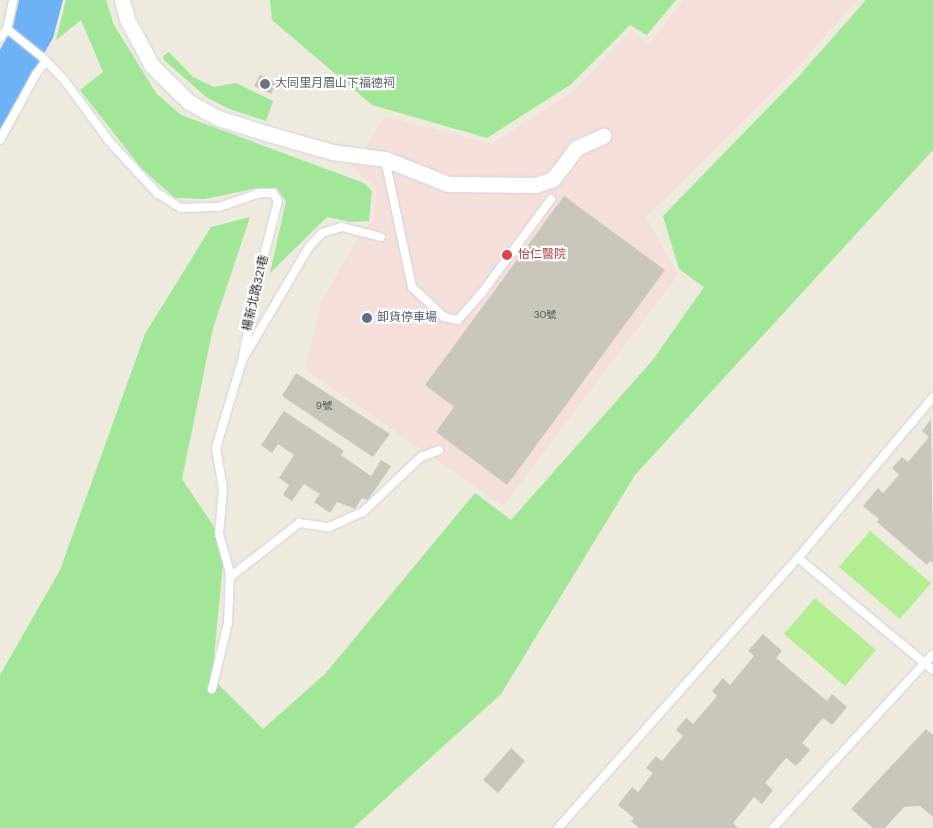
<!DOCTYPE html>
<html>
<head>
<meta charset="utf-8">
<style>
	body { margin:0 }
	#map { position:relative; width:933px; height:828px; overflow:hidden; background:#eeeadd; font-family:"DM Sans","Noto Sans TC",sans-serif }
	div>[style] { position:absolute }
	.medical>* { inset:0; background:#f5dfda }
	.green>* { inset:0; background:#a1e797 }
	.pitch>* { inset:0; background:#b3ee92 }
	.water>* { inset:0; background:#6cb2f4 }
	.building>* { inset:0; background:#c9c7bc }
	.roads { filter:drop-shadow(0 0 1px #d3d2e5) drop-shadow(0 0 1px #d3d2e5) }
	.lane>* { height:8px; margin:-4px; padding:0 4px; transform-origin:4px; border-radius:4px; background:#fff }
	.street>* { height:15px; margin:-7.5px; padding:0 7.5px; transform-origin:7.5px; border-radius:7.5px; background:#fff }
	.dots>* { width:14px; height:14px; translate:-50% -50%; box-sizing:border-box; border:2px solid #fff; border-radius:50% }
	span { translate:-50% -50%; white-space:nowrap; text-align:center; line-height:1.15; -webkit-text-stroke:4.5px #fff; paint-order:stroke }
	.number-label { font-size:10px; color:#52524f }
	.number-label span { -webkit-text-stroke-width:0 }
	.worship-label { font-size:12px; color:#5b616d }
	.left { translate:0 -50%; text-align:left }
	.health-label { font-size:12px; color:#be3a42 }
	.street-label { font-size:12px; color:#2b2b2b }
	.service-label { font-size:12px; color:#4e5e75 }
</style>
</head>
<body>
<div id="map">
	<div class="medical">
		<div style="clip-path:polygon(684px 0,857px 0,793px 72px,646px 217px,678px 275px,503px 506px,305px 369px,321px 303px,360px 234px,372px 222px,377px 189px,352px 167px,386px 116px,491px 144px,573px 91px,631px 31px,649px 44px)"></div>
	</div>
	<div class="green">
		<div style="clip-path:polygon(66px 0,106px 0,114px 25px,156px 93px,181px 115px,364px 183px,372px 191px,369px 221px,351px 222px,327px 217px,270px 273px,286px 201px,276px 188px,257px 188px,205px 199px,175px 198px,142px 169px,80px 90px,103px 72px,81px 20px,56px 40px)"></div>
		<div style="clip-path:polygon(270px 0,676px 0,647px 35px,630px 25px,570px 85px,487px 138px,372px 105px,272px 20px)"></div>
		<div style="clip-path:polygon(866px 0,933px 0,933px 150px,635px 475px,501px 694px,353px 828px,0 828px,0 675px,60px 570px,145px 334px,211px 227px,250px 217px,213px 328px,182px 479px,225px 543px,212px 678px,263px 729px,325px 674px,475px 493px,511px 520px,652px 361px,704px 287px,679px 269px,663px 216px,799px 76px)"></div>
		<div style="clip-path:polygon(169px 52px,193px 77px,214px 87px,236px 83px,273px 101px,266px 121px,229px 109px,206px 97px,164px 60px,163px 56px)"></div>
	</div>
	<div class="pitch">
		<div style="clip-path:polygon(870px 531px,931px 583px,900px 619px,839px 567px)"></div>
		<div style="clip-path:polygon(815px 598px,876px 650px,845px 686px,784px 634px)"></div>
	</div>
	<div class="water">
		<div style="clip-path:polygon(19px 0,63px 0,53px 38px,0 129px,0 50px,13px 26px)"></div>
	</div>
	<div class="building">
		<div style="clip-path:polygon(260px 75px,277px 83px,271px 94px,254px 86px)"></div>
		<div style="clip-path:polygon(564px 196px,665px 270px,507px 485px,436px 432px,454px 407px,425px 385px)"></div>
		<div style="clip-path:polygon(296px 373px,390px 434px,373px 457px,282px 396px)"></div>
		<div style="clip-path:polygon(284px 411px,344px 451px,341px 455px,371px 476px,381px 460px,391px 466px,368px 500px,362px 498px,355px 509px,337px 502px,330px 513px,314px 502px,320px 494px,304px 484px,292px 501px,283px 495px,289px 485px,279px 478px,294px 455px,278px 444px,272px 453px,261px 445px)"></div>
		<div style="clip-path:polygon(931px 419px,933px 563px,930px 561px,927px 565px,877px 522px,879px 519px,863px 506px,878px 488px,883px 493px,899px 475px,892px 468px,902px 457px,908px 462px,929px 437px,922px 431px)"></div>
		<div style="clip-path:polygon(763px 634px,782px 651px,776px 658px,827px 701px,832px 694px,847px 707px,832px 725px,823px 718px,802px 743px,810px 750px,796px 766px,786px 758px,765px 783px,773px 790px,762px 804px,754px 797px,733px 823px,738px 828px,639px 828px,631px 821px,634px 818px,618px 805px,632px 787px,638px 792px,653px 773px,646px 768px,656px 756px,662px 761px,683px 736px,676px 730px,686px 718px,693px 724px,717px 696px,712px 691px,723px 678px,730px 685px,754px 656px,748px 651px)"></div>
		<div style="clip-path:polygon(926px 729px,933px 735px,933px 817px,920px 806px,904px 807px,885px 828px,873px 828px,851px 809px)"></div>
		<div style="clip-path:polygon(511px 748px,525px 761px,498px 793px,483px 780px)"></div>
	</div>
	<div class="roads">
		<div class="lane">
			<div style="left:7px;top:29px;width:45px;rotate:38.7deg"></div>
			<div style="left:42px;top:57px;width:33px;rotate:46deg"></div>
			<div style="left:65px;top:81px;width:74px;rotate:53.7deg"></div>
			<div style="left:109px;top:141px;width:71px;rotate:47.3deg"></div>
			<div style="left:157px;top:193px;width:28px;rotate:32deg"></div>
			<div style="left:181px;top:208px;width:38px;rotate:-2deg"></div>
			<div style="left:219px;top:207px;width:43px;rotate:-18.9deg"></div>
			<div style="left:260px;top:193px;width:13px"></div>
			<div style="left:273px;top:193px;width:9px;rotate:58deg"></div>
			<div style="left:278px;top:201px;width:81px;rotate:104.4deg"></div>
			<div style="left:258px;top:279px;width:84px;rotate:101deg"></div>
			<div style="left:242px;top:361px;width:91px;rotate:106.6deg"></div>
			<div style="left:216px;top:448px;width:42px;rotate:80.3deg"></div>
			<div style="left:223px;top:489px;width:45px;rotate:95.1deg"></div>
			<div style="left:219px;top:534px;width:41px;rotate:74.2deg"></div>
			<div style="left:230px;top:573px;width:50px;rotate:92.3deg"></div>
			<div style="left:228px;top:623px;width:68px;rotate:103.6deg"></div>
			<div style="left:0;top:38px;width:11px;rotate:-52deg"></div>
			<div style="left:7px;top:29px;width:30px;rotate:-78deg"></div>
			<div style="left:0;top:140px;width:75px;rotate:-61.4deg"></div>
			<div style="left:36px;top:74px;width:16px;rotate:-52deg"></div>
			<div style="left:385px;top:159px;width:131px;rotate:78.1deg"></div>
			<div style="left:412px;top:287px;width:44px;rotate:43.2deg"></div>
			<div style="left:444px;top:317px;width:14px;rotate:12deg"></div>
			<div style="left:458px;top:320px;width:35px;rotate:-49deg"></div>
			<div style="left:481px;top:294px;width:118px;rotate:-53.6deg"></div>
			<div style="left:244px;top:357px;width:128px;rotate:-59.4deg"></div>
			<div style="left:309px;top:247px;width:19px;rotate:-47deg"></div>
			<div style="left:322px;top:233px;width:21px;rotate:-17deg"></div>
			<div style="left:342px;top:227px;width:40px;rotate:14.4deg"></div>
			<div style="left:798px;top:558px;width:175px;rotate:39.7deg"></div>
			<div style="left:230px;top:577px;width:88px;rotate:-38deg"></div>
			<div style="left:299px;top:523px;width:30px;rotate:8deg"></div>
			<div style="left:329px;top:527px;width:37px;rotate:-24deg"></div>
			<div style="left:363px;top:512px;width:80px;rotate:-43.5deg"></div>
			<div style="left:421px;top:457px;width:19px;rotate:-21deg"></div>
			<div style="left:558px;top:828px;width:361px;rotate:-48.4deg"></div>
			<div style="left:798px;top:558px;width:210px;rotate:-50deg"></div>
			<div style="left:773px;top:828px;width:236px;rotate:-47.4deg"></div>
		</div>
		<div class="street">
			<div style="left:122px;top:0;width:20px;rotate:75deg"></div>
			<div style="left:127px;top:19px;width:53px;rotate:62deg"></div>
			<div style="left:152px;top:66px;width:52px;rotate:44.2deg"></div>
			<div style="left:189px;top:102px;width:33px;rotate:29deg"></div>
			<div style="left:218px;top:118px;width:53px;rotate:17.4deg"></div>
			<div style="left:269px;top:134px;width:66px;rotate:15.9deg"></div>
			<div style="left:332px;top:152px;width:53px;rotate:7.5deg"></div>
			<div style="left:385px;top:159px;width:68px;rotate:21.6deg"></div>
			<div style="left:448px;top:184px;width:87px;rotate:0.7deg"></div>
			<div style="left:535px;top:185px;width:19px;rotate:-18deg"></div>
			<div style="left:553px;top:179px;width:39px;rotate:-53deg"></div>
			<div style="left:576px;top:148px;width:30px;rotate:-24deg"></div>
		</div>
	</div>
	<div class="dots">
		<div style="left:265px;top:84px;background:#6b7280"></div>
		<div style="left:507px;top:255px;background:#e0444e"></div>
		<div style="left:367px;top:318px;background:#5c6f8a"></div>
	</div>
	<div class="number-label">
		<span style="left:545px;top:315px">30號</span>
		<span style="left:324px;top:406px">9號</span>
	</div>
	<div class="worship-label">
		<span class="left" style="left:275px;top:84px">大同里月眉山下福德祠</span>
	</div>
	<div class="health-label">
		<span class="left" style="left:518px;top:255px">怡仁醫院</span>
	</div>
	<div class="street-label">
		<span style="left:256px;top:293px;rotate:-77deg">楊新北路321巷</span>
	</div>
	<div class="service-label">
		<span class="left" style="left:377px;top:318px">卸貨停車場</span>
	</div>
</div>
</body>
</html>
